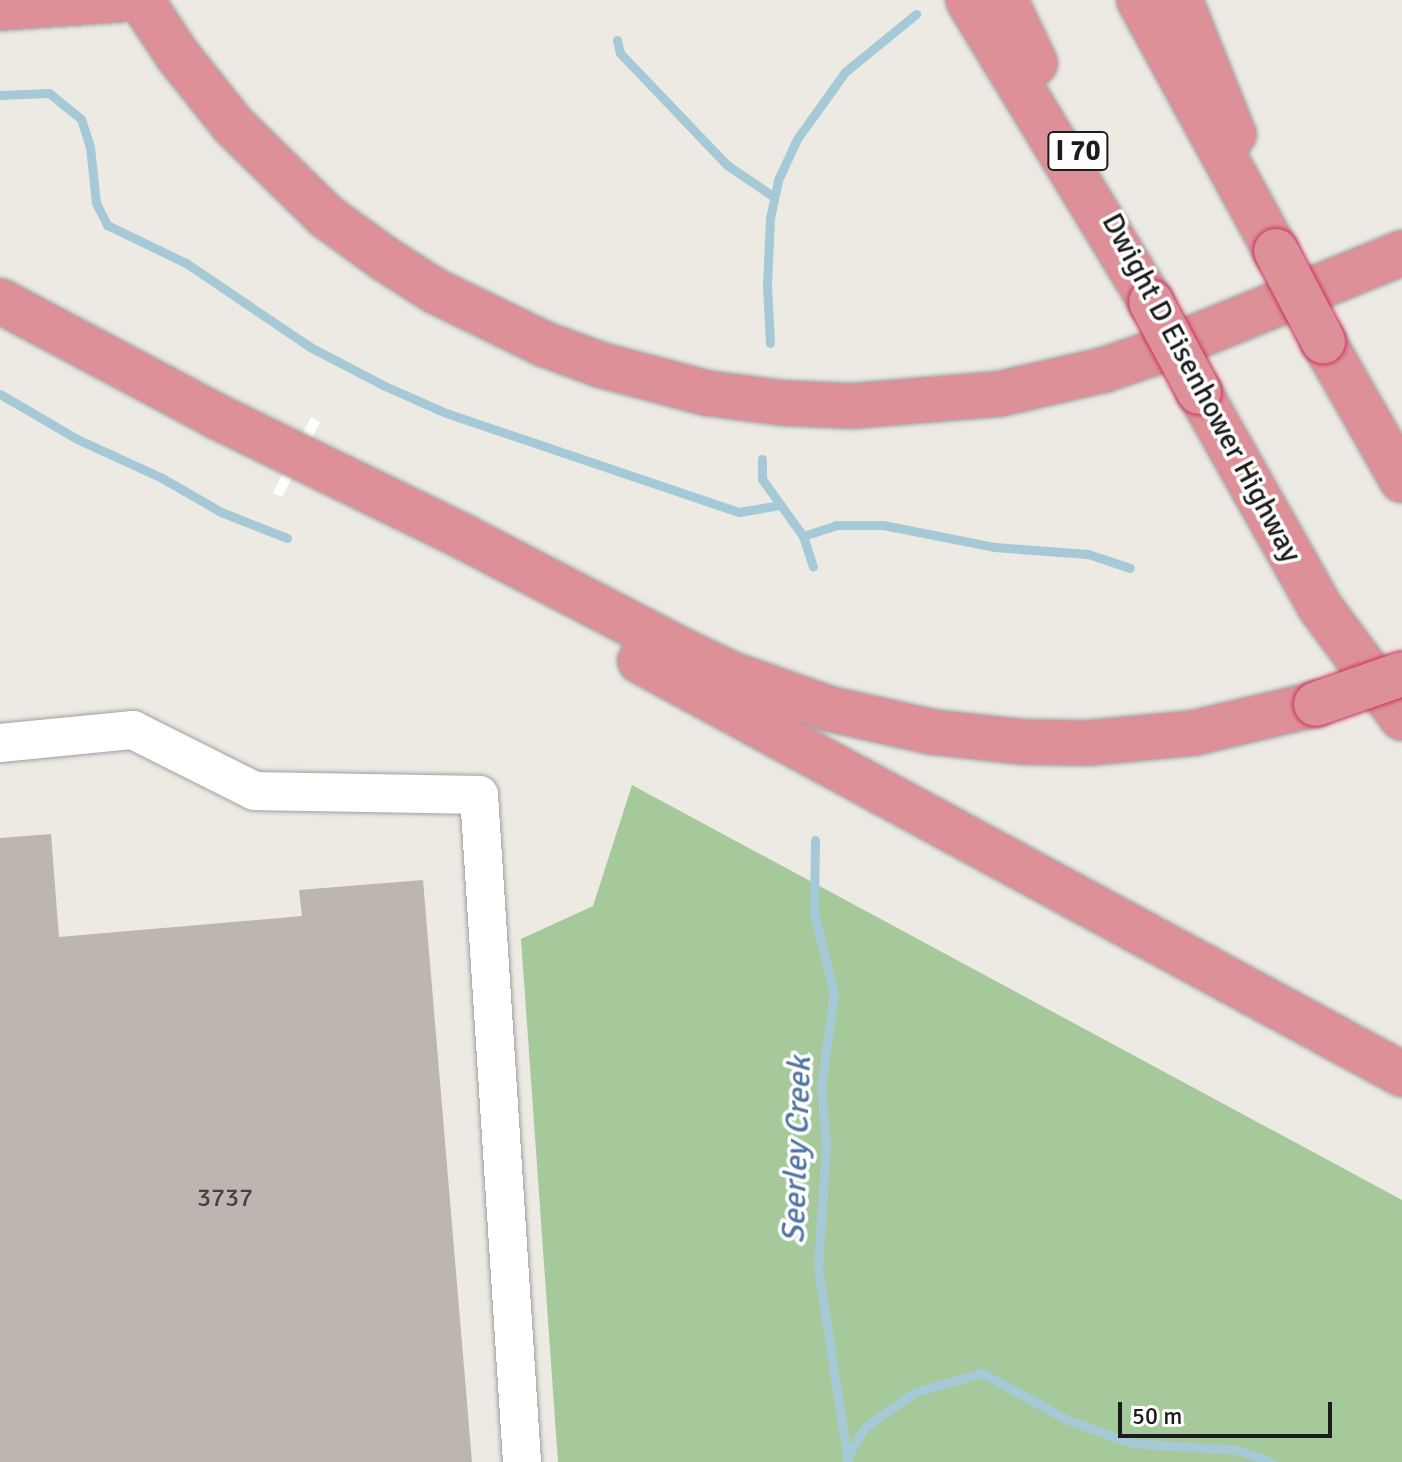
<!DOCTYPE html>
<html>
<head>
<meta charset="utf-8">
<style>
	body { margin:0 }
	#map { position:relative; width:1402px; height:1462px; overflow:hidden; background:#edeae3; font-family:Signika,sans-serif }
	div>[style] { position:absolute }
	.forest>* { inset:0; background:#a5c99b }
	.pier>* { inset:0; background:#fff }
	.stream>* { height:9px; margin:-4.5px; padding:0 4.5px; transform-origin:4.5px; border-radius:4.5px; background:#a6c9d7 }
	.building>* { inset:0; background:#bdb6b0 }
	.roads { filter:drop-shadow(0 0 2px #a0a0a0) drop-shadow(0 0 2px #a0a0a0) }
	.minor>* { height:38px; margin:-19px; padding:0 19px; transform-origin:19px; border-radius:19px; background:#fff }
	.highway>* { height:44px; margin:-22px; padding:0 22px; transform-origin:22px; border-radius:22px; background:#de9099 }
	.bridges { filter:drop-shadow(0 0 2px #c8325c) drop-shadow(0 0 2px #c8325c) }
	.highway-bridge>* { height:44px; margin:-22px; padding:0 22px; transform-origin:22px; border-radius:22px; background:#de9099 }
	span { translate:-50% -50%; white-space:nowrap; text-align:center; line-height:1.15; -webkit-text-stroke:7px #fff; paint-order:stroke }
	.number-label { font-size:26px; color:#444241 }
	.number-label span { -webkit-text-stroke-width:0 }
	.shield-label span { padding:2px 6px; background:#fff; border:2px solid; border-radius:6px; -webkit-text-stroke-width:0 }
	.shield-label { font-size:28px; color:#1c1c1c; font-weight:700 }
	.street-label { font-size:30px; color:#1c1c1c }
	.water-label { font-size:32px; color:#5175a3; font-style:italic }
	.scale { position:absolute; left:1118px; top:1402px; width:214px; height:36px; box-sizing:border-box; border:4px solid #1c1c1c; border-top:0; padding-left:10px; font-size:24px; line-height:28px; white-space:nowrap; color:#1c1c1c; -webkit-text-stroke:6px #fff; paint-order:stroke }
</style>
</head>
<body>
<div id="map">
	<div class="forest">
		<div style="clip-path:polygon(632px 785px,1402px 1200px,1402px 1462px,558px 1462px,521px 939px,593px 906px)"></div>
	</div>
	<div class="pier">
		<div style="clip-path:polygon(311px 417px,320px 422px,282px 497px,273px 493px)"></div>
	</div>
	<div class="stream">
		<div style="left:617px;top:40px;width:13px;rotate:77deg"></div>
		<div style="left:620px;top:53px;width:155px;rotate:46.3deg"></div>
		<div style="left:727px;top:165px;width:57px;rotate:34.2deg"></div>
		<div style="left:0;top:95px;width:49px;rotate:-2.3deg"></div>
		<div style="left:49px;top:93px;width:41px;rotate:39.1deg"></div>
		<div style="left:81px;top:119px;width:29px;rotate:72deg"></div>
		<div style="left:90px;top:147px;width:56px;rotate:83.9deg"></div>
		<div style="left:96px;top:203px;width:25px;rotate:63deg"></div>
		<div style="left:107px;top:225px;width:88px;rotate:25.7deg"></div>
		<div style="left:186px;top:263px;width:150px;rotate:34.1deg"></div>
		<div style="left:310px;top:347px;width:85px;rotate:27.5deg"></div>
		<div style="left:385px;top:386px;width:67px;rotate:23.9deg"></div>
		<div style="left:446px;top:413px;width:309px;rotate:18.7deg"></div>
		<div style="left:739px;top:512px;width:42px;rotate:-9.7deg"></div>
		<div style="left:770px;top:343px;width:58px;rotate:-93deg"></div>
		<div style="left:767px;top:285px;width:67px;rotate:-87.4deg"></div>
		<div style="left:770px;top:218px;width:39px;rotate:-78deg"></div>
		<div style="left:778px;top:180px;width:45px;rotate:-65.1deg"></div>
		<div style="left:797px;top:139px;width:82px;rotate:-54.4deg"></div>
		<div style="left:845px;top:72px;width:92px;rotate:-39.2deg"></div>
		<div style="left:0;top:394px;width:89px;rotate:30.3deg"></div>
		<div style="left:77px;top:439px;width:94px;rotate:24.6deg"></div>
		<div style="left:162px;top:478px;width:68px;rotate:30deg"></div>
		<div style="left:221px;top:512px;width:71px;rotate:21.5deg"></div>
		<div style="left:762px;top:459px;width:20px;rotate:90deg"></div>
		<div style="left:762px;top:479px;width:70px;rotate:54.3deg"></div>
		<div style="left:803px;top:536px;width:32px;rotate:72deg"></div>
		<div style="left:803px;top:536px;width:35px;rotate:-18deg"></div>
		<div style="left:836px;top:525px;width:47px"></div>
		<div style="left:883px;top:525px;width:113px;rotate:11.2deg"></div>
		<div style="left:994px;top:547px;width:94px;rotate:4.3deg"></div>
		<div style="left:1088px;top:554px;width:44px;rotate:18.4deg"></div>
		<div style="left:815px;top:840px;width:72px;rotate:90.8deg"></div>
		<div style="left:814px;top:912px;width:84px;rotate:76.3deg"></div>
		<div style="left:834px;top:994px;width:93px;rotate:98deg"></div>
		<div style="left:821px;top:1086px;width:59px;rotate:85.2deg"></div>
		<div style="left:826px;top:1145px;width:122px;rotate:93.8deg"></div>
		<div style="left:818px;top:1267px;width:197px;rotate:81.3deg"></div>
		<div style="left:847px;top:1458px;width:36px;rotate:-60deg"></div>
		<div style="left:865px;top:1427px;width:61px;rotate:-35deg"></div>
		<div style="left:915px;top:1392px;width:70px;rotate:-15.8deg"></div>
		<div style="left:982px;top:1373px;width:98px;rotate:28.7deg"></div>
		<div style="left:1068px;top:1420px;width:67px;rotate:20.1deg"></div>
		<div style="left:1131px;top:1443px;width:107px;rotate:3.7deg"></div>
		<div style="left:1238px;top:1450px;width:35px;rotate:20deg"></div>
	</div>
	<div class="building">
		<div style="clip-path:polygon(51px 834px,59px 937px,302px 916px,299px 890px,423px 880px,472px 1462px,0 1462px,0 838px)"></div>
	</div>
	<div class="roads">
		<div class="minor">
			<div style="left:0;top:743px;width:134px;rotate:-5.6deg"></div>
			<div style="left:133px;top:730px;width:136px;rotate:26.6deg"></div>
			<div style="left:255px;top:791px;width:224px;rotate:1deg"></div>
			<div style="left:479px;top:795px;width:668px;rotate:86.31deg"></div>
		</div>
		<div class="highway">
			<div style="left:141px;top:0;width:67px;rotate:56.5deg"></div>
			<div style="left:178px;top:56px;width:88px;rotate:51.4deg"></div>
			<div style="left:233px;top:125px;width:132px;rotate:44.4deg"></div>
			<div style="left:327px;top:217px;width:72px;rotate:35.9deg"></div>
			<div style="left:385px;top:259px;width:59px;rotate:32.6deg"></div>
			<div style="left:435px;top:291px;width:121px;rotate:25.9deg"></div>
			<div style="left:544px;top:344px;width:61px;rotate:20.2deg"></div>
			<div style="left:601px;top:365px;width:109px;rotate:14.9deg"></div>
			<div style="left:706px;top:393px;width:77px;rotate:7.5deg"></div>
			<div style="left:782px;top:403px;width:70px;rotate:2.5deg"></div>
			<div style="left:852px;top:406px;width:147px;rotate:-4.7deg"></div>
			<div style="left:999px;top:394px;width:108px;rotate:-12.9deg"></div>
			<div style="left:1104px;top:370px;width:68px;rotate:-19deg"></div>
			<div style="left:1168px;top:348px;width:253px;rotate:-22.1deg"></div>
			<div style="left:968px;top:0;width:353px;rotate:58.8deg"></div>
			<div style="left:1005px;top:0;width:70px;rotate:64.5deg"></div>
			<div style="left:1139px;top:0;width:286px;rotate:61.4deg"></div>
			<div style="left:1180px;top:0;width:145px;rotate:68.2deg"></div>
			<div style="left:0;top:8px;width:118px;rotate:-3.9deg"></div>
			<div style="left:0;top:301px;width:245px;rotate:28deg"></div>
			<div style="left:216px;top:416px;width:274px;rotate:26deg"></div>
			<div style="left:462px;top:536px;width:249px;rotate:27.5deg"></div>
			<div style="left:683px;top:651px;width:53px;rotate:25.6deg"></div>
			<div style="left:731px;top:674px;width:105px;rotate:19.5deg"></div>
			<div style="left:830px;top:709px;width:105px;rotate:12.7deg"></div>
			<div style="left:932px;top:732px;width:93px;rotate:6.2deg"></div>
			<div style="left:1024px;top:742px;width:64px;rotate:0.9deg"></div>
			<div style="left:1088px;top:743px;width:106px;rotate:-5.4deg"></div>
			<div style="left:1194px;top:733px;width:125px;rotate:-13.4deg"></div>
			<div style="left:1323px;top:341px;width:160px;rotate:60.4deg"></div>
			<div style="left:1199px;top:392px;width:247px;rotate:60.6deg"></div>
			<div style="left:1320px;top:607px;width:138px;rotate:53.5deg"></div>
			<div style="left:640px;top:661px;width:867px;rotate:28.46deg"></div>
		</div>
	</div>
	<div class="bridges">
		<div class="highway-bridge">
			<div style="left:1276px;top:251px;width:102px;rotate:62.4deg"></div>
			<div style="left:1151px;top:302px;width:102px;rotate:61.9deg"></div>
			<div style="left:1316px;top:704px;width:91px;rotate:-19.2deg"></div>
		</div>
	</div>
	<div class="number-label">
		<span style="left:225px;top:1199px">3737</span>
	</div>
	<div class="shield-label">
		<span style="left:1078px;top:151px">I 70</span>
	</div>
	<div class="street-label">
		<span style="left:1201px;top:388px;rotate:62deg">Dwight D Eisenhower Highway</span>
	</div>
	<div class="water-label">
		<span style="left:797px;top:1150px;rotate:-88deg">Seerley Creek</span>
	</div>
	<div class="scale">50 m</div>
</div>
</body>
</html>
